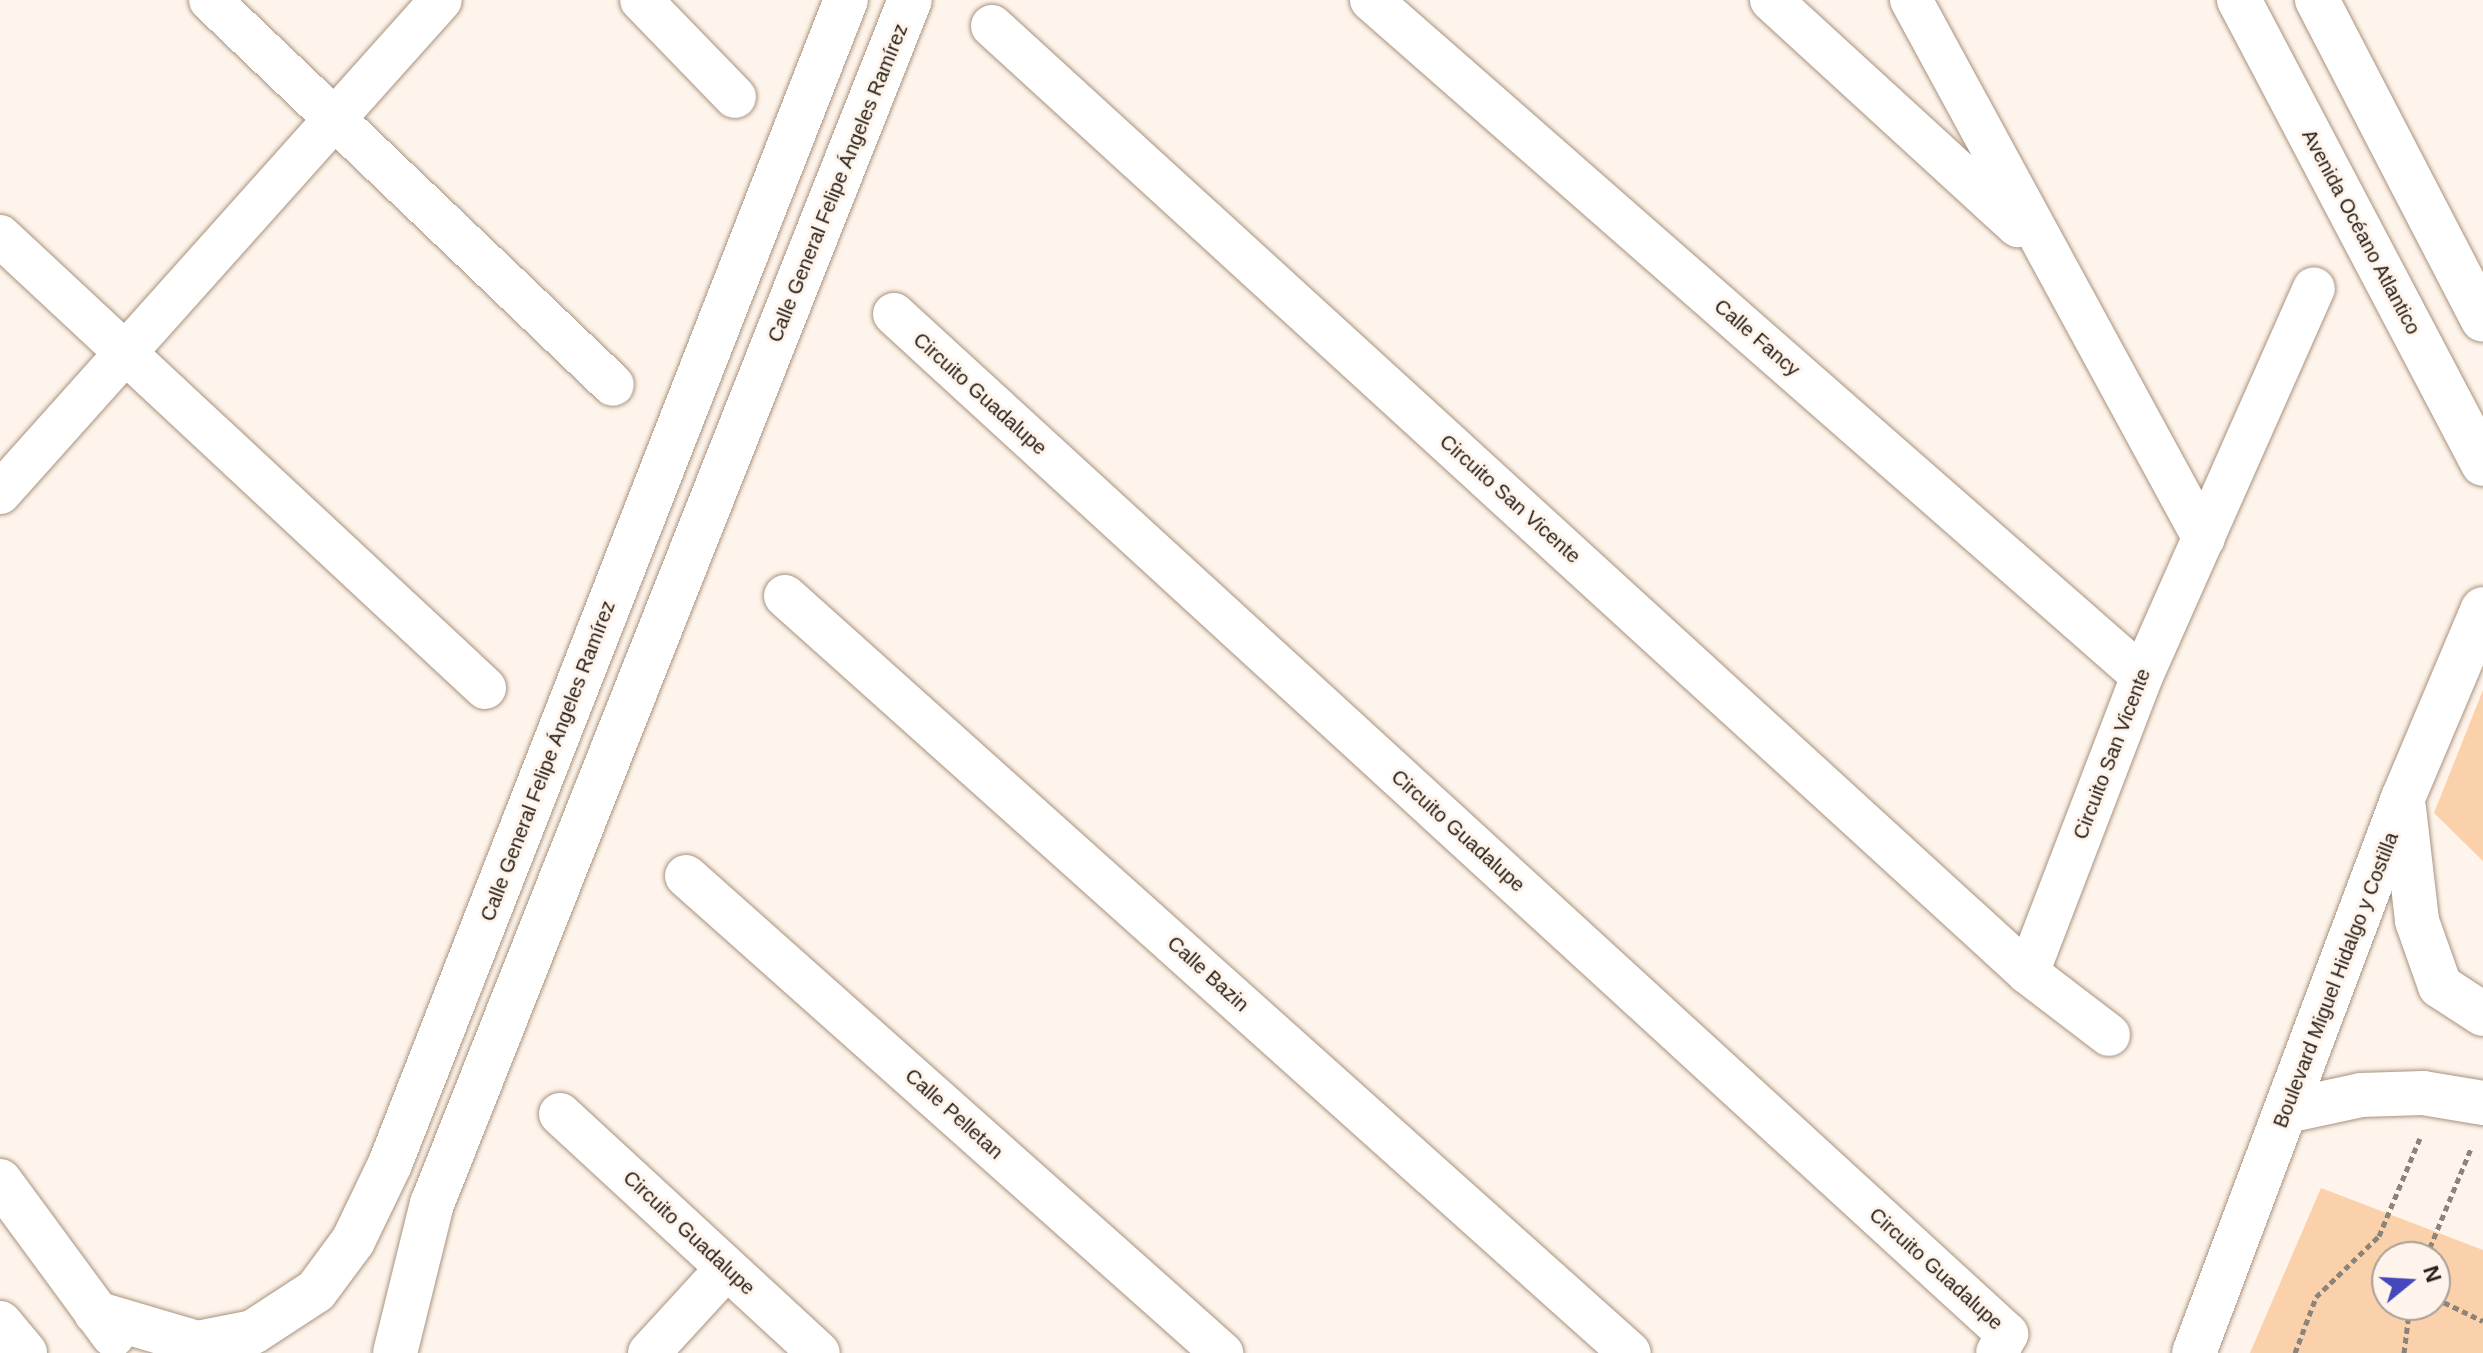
<!DOCTYPE html>
<html>
<head>
<meta charset="utf-8">
<style>
	body { margin:0 }
	#map { position:relative; width:2483px; height:1353px; overflow:hidden; background:#fef4eb; font-family:Helvetica,sans-serif }
	div>[style] { position:absolute }
	.green>* { inset:0; background:#fad1aa }
	.path>* { height:5px; margin-top:-2.5px; transform-origin:0; background:repeating-linear-gradient(90deg,#8c837a 0 6px,transparent 0 10px) }
	.roads { filter:drop-shadow(0 0 2px #a8927e) drop-shadow(0 0 2px #a8927e) }
	.minor>* { height:42px; margin:-21px; padding:0 21px; transform-origin:21px; border-radius:21px; background:#fff }
	.tertiary>* { height:44px; margin:-22px; padding:0 22px; transform-origin:22px; border-radius:22px; background:#fff }
	span { translate:-50% -50%; white-space:nowrap; text-align:center; line-height:1.15; -webkit-text-stroke:6px #fef4eb; paint-order:stroke }
	.street-label { font-size:20px; color:#282018 }
	.north { position:absolute; left:2371px; top:1241px; width:80px; height:80px; box-sizing:border-box; background:#fef4eb; border:2px solid #a89f97; border-radius:50%; rotate:72deg; font-size:22px; font-weight:700; line-height:32px; text-align:center; color:#282018 }
	.north::after { content:''; display:block; margin:auto; width:28px; height:36px; background:#4548bd; clip-path:polygon(50% 0,100% 100%,50% 72%,0 100%) }
</style>
</head>
<body>
<div id="map">
	<div class="green">
		<div style="clip-path:polygon(2483px 690px,2483px 861px,2434px 813px)"></div>
		<div style="clip-path:polygon(evenodd,2321px 1188px,2483px 1250px,2483px 1353px,2250px 1353px,2321px 1188px,2435px 1257px,2435px 1305px,2387px 1305px,2387px 1257px,2435px 1257px)"></div>
	</div>
	<div class="path">
		<div style="left:2426px;top:1257px;width:120px;rotate:-67.5deg"></div>
		<div style="left:2435px;top:1298px;width:53px;rotate:25.6deg"></div>
		<div style="left:2295px;top:1353px;width:60px;rotate:-69.4deg"></div>
		<div style="left:2316px;top:1297px;width:88px;rotate:-44.1deg"></div>
		<div style="left:2379px;top:1236px;width:106px;rotate:-67.3deg"></div>
		<div style="left:2404px;top:1353px;width:48px;rotate:-82.9deg"></div>
	</div>
	<div class="roads">
		<div class="minor">
			<div style="left:210px;top:0;width:557px;rotate:43.69deg"></div>
			<div style="left:641px;top:0;width:135px;rotate:45.9deg"></div>
			<div style="left:1371px;top:0;width:1025px;rotate:41.24deg"></div>
			<div style="left:1771px;top:0;width:335px;rotate:42.5deg"></div>
			<div style="left:1911px;top:0;width:613px;rotate:61.47deg"></div>
			<div style="left:992px;top:26px;width:1404px;rotate:42.43deg"></div>
			<div style="left:2028px;top:973px;width:102px;rotate:37.4deg"></div>
			<div style="left:0;top:236px;width:663px;rotate:42.98deg"></div>
			<div style="left:894px;top:314px;width:1510px;rotate:42.5deg"></div>
			<div style="left:2007px;top:1334px;width:21px;rotate:118deg"></div>
			<div style="left:0;top:493px;width:661px;rotate:-48.19deg"></div>
			<div style="left:785px;top:596px;width:1134px;rotate:41.86deg"></div>
			<div style="left:686px;top:876px;width:718px;rotate:41.67deg"></div>
			<div style="left:2028px;top:973px;width:318px;rotate:-69deg"></div>
			<div style="left:2142px;top:676px;width:424px;rotate:-66.1deg"></div>
			<div style="left:560px;top:1114px;width:352px;rotate:42.7deg"></div>
			<div style="left:649px;top:1353px;width:115px;rotate:-47.5deg"></div>
		</div>
		<div class="tertiary">
			<div style="left:2239px;top:0;width:524px;rotate:62.26deg"></div>
			<div style="left:2317px;top:0;width:360px;rotate:62.6deg"></div>
			<div style="left:2404px;top:808px;width:114px;rotate:83.4deg"></div>
			<div style="left:2417px;top:921px;width:69px;rotate:70.5deg"></div>
			<div style="left:2440px;top:986px;width:51px;rotate:33.1deg"></div>
			<div style="left:2287px;top:1111px;width:76px;rotate:-12.2deg"></div>
			<div style="left:2361px;top:1095px;width:62px;rotate:-1.8deg"></div>
			<div style="left:2423px;top:1093px;width:61px;rotate:9.5deg"></div>
			<div style="left:0;top:1181px;width:191px;rotate:53.7deg"></div>
			<div style="left:96px;top:1313px;width:105px;rotate:16.5deg"></div>
			<div style="left:197px;top:1343px;width:57px;rotate:-11.1deg"></div>
			<div style="left:253px;top:1332px;width:75px;rotate:-33.1deg"></div>
			<div style="left:316px;top:1291px;width:62px;rotate:-53.5deg"></div>
			<div style="left:353px;top:1241px;width:85px;rotate:-64.3deg"></div>
			<div style="left:390px;top:1164px;width:1250px;rotate:-68.61deg"></div>
			<div style="left:0;top:1323px;width:39px;rotate:50deg"></div>
			<div style="left:395px;top:1353px;width:154px;rotate:-76.1deg"></div>
			<div style="left:432px;top:1204px;width:1295px;rotate:-68.35deg"></div>
			<div style="left:2194px;top:1353px;width:593px;rotate:-69.36deg"></div>
			<div style="left:2403px;top:798px;width:205px;rotate:-67.1deg"></div>
		</div>
	</div>
	<div class="street-label">
		<span style="left:838px;top:183px;rotate:-68deg">Calle General Felipe Ángeles Ramírez</span>
		<span style="left:2361px;top:232px;rotate:62deg">Avenida Océano Atlantico</span>
		<span style="left:1757px;top:338px;rotate:41deg">Calle Fancy</span>
		<span style="left:980px;top:394px;rotate:42deg">Circuito Guadalupe</span>
		<span style="left:1510px;top:499px;rotate:42deg">Circuito San Vicente</span>
		<span style="left:2112px;top:754px;rotate:-69deg">Circuito San Vicente</span>
		<span style="left:548px;top:761px;rotate:-69deg">Calle General Felipe Ángeles Ramírez</span>
		<span style="left:1458px;top:831px;rotate:42deg">Circuito Guadalupe</span>
		<span style="left:1208px;top:974px;rotate:42deg">Calle Bazin</span>
		<span style="left:2336px;top:980px;rotate:-69deg">Boulevard Miguel Hidalgo y Costilla</span>
		<span style="left:954px;top:1114px;rotate:42deg">Calle Pelletan</span>
		<span style="left:689px;top:1233px;rotate:43deg">Circuito Guadalupe</span>
		<span style="left:1936px;top:1269px;rotate:42deg">Circuito Guadalupe</span>
	</div>
	<div class="north">N</div>
</div>
</body>
</html>
